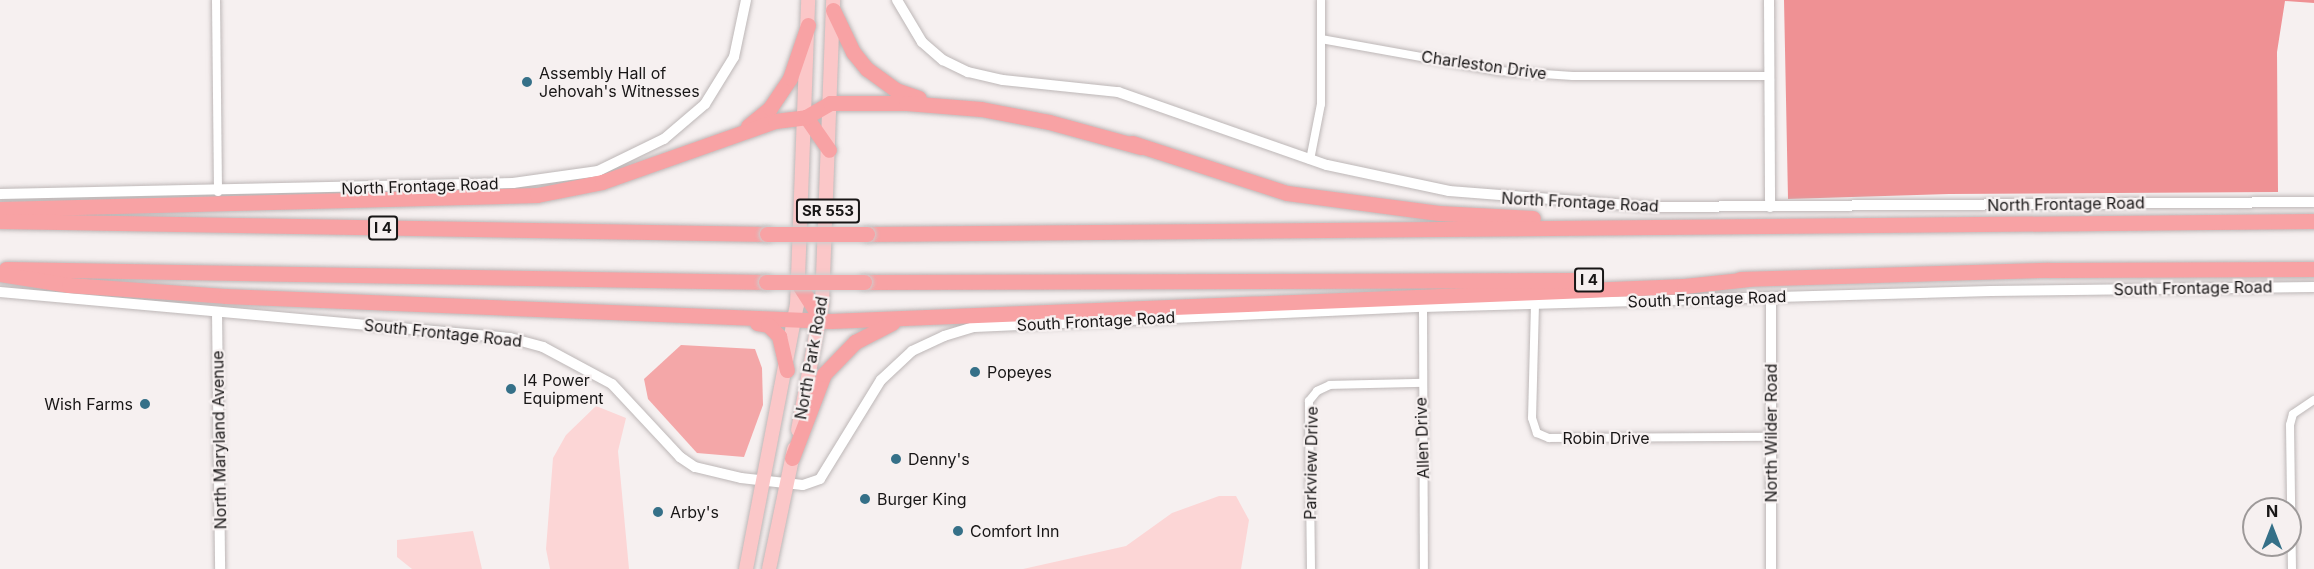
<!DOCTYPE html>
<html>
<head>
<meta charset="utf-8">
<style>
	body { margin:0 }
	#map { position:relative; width:2314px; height:569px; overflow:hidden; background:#f6f0f0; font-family:Inter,sans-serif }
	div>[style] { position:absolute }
	.green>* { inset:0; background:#fcd6d6 }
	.forest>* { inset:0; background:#ef9194 }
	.water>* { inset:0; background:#f4a7a8 }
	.roads { filter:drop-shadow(0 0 2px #bdb7b7) drop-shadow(0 0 2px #bdb7b7) }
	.minor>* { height:8px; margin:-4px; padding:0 4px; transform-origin:4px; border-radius:4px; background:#fff }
	.tertiary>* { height:10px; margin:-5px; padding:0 5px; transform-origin:5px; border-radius:5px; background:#fff }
	.primary>* { height:14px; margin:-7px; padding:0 7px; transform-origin:7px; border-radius:7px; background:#fbc7c8 }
	.motorway>* { height:15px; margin:-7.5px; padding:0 7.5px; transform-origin:7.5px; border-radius:7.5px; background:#f8a2a4 }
	.bridges { filter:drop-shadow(0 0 2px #ccc) drop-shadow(0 0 2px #ccc) }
	.motorway-bridge>* { height:15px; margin:-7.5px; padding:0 7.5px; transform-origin:7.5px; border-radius:7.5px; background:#f8a2a4 }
	.dots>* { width:16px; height:16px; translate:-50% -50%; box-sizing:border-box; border:3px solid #f6f0f0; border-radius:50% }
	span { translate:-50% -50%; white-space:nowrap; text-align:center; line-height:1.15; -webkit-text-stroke:4.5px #f6f0f0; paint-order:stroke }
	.shield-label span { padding:2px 4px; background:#f6f0f0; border:2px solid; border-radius:4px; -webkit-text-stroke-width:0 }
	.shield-label { font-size:15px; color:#181616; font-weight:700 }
	.street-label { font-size:16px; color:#181616 }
	.poi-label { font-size:16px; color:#181616 }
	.left { translate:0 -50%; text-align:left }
	.right { translate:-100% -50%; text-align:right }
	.north { position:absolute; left:2242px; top:497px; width:60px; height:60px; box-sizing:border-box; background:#f6f0f0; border:2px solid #9d9999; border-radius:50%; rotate:0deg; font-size:16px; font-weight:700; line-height:24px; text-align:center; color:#181616 }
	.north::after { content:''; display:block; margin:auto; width:21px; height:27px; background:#357088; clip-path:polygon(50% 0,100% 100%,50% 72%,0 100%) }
</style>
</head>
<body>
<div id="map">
	<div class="green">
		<div style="clip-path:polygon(596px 406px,626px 418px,618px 451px,629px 569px,550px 569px,546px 549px,553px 458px,566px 435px)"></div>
		<div style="clip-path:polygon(1219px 496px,1236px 496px,1249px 520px,1241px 569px,1023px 569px,1126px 546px,1172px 513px)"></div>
		<div style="clip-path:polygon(473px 531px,482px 569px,412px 569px,397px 557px,397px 540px)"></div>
	</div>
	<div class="forest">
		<div style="clip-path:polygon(1784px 0,2314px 0,2314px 3px,2285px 1px,2277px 52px,2278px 192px,1949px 194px,1788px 199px)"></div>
	</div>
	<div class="water">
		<div style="clip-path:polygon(681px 345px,755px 349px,762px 368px,763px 405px,744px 457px,697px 453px,648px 399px,644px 379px)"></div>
	</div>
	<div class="roads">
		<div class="minor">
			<div style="left:216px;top:0;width:192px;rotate:89.4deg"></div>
			<div style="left:1321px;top:39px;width:181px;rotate:10.2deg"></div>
			<div style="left:1499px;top:71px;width:74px;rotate:3.9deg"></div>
			<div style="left:1573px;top:76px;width:197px"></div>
			<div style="left:1310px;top:160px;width:57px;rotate:-78.9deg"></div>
			<div style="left:1321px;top:104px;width:104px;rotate:-90deg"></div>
			<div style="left:1535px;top:304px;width:114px;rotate:91.5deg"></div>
			<div style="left:1532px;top:418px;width:16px;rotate:72deg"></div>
			<div style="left:1537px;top:433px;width:13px;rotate:23deg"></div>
			<div style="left:1549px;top:438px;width:221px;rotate:-0.3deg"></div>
			<div style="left:1423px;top:307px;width:262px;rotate:89.8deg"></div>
			<div style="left:1311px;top:569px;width:168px;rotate:-90.7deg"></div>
			<div style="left:1309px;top:401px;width:13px;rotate:-51deg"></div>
			<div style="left:1317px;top:391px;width:14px;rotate:-25deg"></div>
			<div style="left:1330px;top:385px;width:91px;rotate:-1.3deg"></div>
			<div style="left:2292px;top:569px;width:144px;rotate:-90.8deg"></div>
			<div style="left:2290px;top:425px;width:11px;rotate:-75deg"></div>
			<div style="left:2293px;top:414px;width:25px;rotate:-34deg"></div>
		</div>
		<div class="tertiary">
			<div style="left:897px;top:0;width:49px;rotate:59.2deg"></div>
			<div style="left:922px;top:42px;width:28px;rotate:41deg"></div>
			<div style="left:943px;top:60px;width:28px;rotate:26deg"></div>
			<div style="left:968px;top:72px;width:36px;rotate:13deg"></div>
			<div style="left:1003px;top:80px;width:116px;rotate:6deg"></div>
			<div style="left:1118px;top:92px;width:221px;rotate:19.3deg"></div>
			<div style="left:1327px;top:165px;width:125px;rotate:12deg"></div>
			<div style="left:1449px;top:191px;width:205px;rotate:4.5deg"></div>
			<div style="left:1653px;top:207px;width:661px;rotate:-0.43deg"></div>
			<div style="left:1769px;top:0;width:207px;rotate:89.7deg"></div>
			<div style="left:0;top:194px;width:513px;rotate:-1.23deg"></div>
			<div style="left:513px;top:183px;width:86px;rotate:-8deg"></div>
			<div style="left:598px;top:171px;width:73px;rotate:-25.9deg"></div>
			<div style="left:664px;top:139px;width:54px;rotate:-40.5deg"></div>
			<div style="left:705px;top:104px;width:55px;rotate:-58.3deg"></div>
			<div style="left:734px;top:57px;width:58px;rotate:-78.1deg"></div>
			<div style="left:0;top:292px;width:512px;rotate:5.15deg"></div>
			<div style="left:510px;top:338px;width:34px;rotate:15deg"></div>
			<div style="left:543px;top:347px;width:78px;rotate:28.2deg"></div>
			<div style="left:612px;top:384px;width:100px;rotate:47deg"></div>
			<div style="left:680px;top:457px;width:18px;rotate:34deg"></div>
			<div style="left:695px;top:467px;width:47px;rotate:13.4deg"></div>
			<div style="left:741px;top:478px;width:62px;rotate:6.4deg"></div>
			<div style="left:803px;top:485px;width:18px;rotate:-19deg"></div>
			<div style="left:820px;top:479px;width:116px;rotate:-58.4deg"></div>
			<div style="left:881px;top:380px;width:42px;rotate:-43.1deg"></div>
			<div style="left:912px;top:351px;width:35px;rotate:-25deg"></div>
			<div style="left:944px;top:336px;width:31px;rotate:-17deg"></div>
			<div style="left:974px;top:327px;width:449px;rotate:-2.6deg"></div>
			<div style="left:1423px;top:307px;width:568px;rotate:-1.61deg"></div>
			<div style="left:1991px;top:291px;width:323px;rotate:-0.7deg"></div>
			<div style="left:217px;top:312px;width:257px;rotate:89.3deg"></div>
			<div style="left:1771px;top:569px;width:271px;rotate:-90deg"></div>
		</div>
		<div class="primary">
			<div style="left:798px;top:430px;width:128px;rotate:-79.2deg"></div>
			<div style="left:822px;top:304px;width:304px;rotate:-87.9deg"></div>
			<div style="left:746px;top:569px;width:269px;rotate:-79.1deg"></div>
			<div style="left:797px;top:305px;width:305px;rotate:-87.9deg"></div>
			<div style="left:769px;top:569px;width:123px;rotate:-78.2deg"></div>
		</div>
		<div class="motorway">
			<div style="left:833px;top:10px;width:47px;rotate:64.5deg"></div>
			<div style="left:853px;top:52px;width:22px;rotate:51deg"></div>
			<div style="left:867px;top:69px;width:36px;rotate:36deg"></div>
			<div style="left:896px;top:90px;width:24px;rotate:19deg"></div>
			<div style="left:806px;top:117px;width:40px;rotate:55.1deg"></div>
			<div style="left:748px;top:126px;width:28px;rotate:-39deg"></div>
			<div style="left:770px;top:108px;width:36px;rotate:-56deg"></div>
			<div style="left:790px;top:78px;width:56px;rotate:-71.2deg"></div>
			<div style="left:1132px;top:143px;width:163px;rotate:17.9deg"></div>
			<div style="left:1287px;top:193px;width:153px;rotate:7.5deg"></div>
			<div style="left:1439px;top:213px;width:94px;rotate:3deg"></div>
			<div style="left:0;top:209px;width:537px;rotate:-1.49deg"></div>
			<div style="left:537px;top:195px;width:66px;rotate:-11.3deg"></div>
			<div style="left:602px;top:182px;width:183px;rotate:-19.4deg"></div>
			<div style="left:775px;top:121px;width:31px;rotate:-7deg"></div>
			<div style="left:806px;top:117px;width:28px;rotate:-30deg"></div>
			<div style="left:830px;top:103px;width:76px"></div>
			<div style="left:906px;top:103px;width:75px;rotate:4.6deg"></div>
			<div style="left:981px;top:109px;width:69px;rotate:10.8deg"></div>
			<div style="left:1049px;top:122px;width:95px;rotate:15.2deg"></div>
			<div style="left:0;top:221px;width:767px;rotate:0.97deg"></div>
			<div style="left:867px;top:234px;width:1447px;rotate:-0.51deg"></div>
			<div style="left:6px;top:269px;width:760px;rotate:0.98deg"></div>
			<div style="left:0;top:274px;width:70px;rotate:9.1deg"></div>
			<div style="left:69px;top:285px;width:156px;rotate:4deg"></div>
			<div style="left:225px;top:296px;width:606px;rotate:2.37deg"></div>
			<div style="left:830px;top:321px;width:855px;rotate:-2.35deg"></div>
			<div style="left:1684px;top:286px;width:65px;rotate:-6.1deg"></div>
			<div style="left:1740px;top:279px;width:309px;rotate:-1.7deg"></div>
			<div style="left:2049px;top:270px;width:265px;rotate:-0.2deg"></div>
			<div style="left:864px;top:282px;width:714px;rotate:-0.16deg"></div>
			<div style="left:799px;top:285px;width:40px;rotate:57.1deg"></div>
			<div style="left:757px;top:323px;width:11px;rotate:10deg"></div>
			<div style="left:768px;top:325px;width:16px;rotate:45deg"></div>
			<div style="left:779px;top:336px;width:35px;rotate:77deg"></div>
			<div style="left:792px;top:458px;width:90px;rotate:-69.1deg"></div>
			<div style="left:824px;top:374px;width:45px;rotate:-45.9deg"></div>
			<div style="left:855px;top:342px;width:42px;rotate:-27.2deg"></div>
		</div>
	</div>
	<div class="bridges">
		<div class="motorway-bridge">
			<div style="left:767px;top:234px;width:100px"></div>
			<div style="left:766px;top:282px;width:98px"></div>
		</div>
	</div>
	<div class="dots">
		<div style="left:527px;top:82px;background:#357088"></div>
		<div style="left:975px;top:372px;background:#357088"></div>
		<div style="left:511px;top:389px;background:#357088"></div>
		<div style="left:145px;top:404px;background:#357088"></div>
		<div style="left:896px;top:459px;background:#357088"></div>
		<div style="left:865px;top:499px;background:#357088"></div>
		<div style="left:658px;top:512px;background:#357088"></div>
		<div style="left:958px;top:531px;background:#357088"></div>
	</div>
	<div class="shield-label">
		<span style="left:828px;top:211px">SR 553</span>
		<span style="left:383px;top:228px">I 4</span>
		<span style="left:1589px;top:280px">I 4</span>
	</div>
	<div class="street-label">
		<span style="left:1484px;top:65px;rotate:8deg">Charleston Drive</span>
		<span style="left:420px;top:186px;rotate:-2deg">North Frontage Road</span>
		<span style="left:1580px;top:202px;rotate:3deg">North Frontage Road</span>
		<span style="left:2066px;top:204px;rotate:-1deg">North Frontage Road</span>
		<span style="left:2193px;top:288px;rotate:-1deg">South Frontage Road</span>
		<span style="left:1707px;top:299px;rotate:-2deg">South Frontage Road</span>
		<span style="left:1096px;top:321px;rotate:-3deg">South Frontage Road</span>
		<span style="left:443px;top:333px;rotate:6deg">South Frontage Road</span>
		<span style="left:811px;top:358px;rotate:-80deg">North Park Road</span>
		<span style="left:1771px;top:433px;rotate:-90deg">North Wilder Road</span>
		<span style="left:1422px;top:438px;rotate:-92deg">Allen Drive</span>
		<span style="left:1606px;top:438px">Robin Drive</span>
		<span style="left:219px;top:440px;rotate:-91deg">North Maryland Avenue</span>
		<span style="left:1311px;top:463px;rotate:-89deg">Parkview Drive</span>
	</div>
	<div class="poi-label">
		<span class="left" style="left:539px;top:82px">Assembly Hall of<br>Jehovah's Witnesses</span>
		<span class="left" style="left:987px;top:372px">Popeyes</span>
		<span class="left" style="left:523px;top:389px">I4 Power<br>Equipment</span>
		<span class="right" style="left:133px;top:404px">Wish Farms</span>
		<span class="left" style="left:908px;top:459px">Denny's</span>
		<span class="left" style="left:877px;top:499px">Burger King</span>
		<span class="left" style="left:670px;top:512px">Arby's</span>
		<span class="left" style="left:970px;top:531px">Comfort Inn</span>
	</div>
	<div class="north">N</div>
</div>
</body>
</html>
